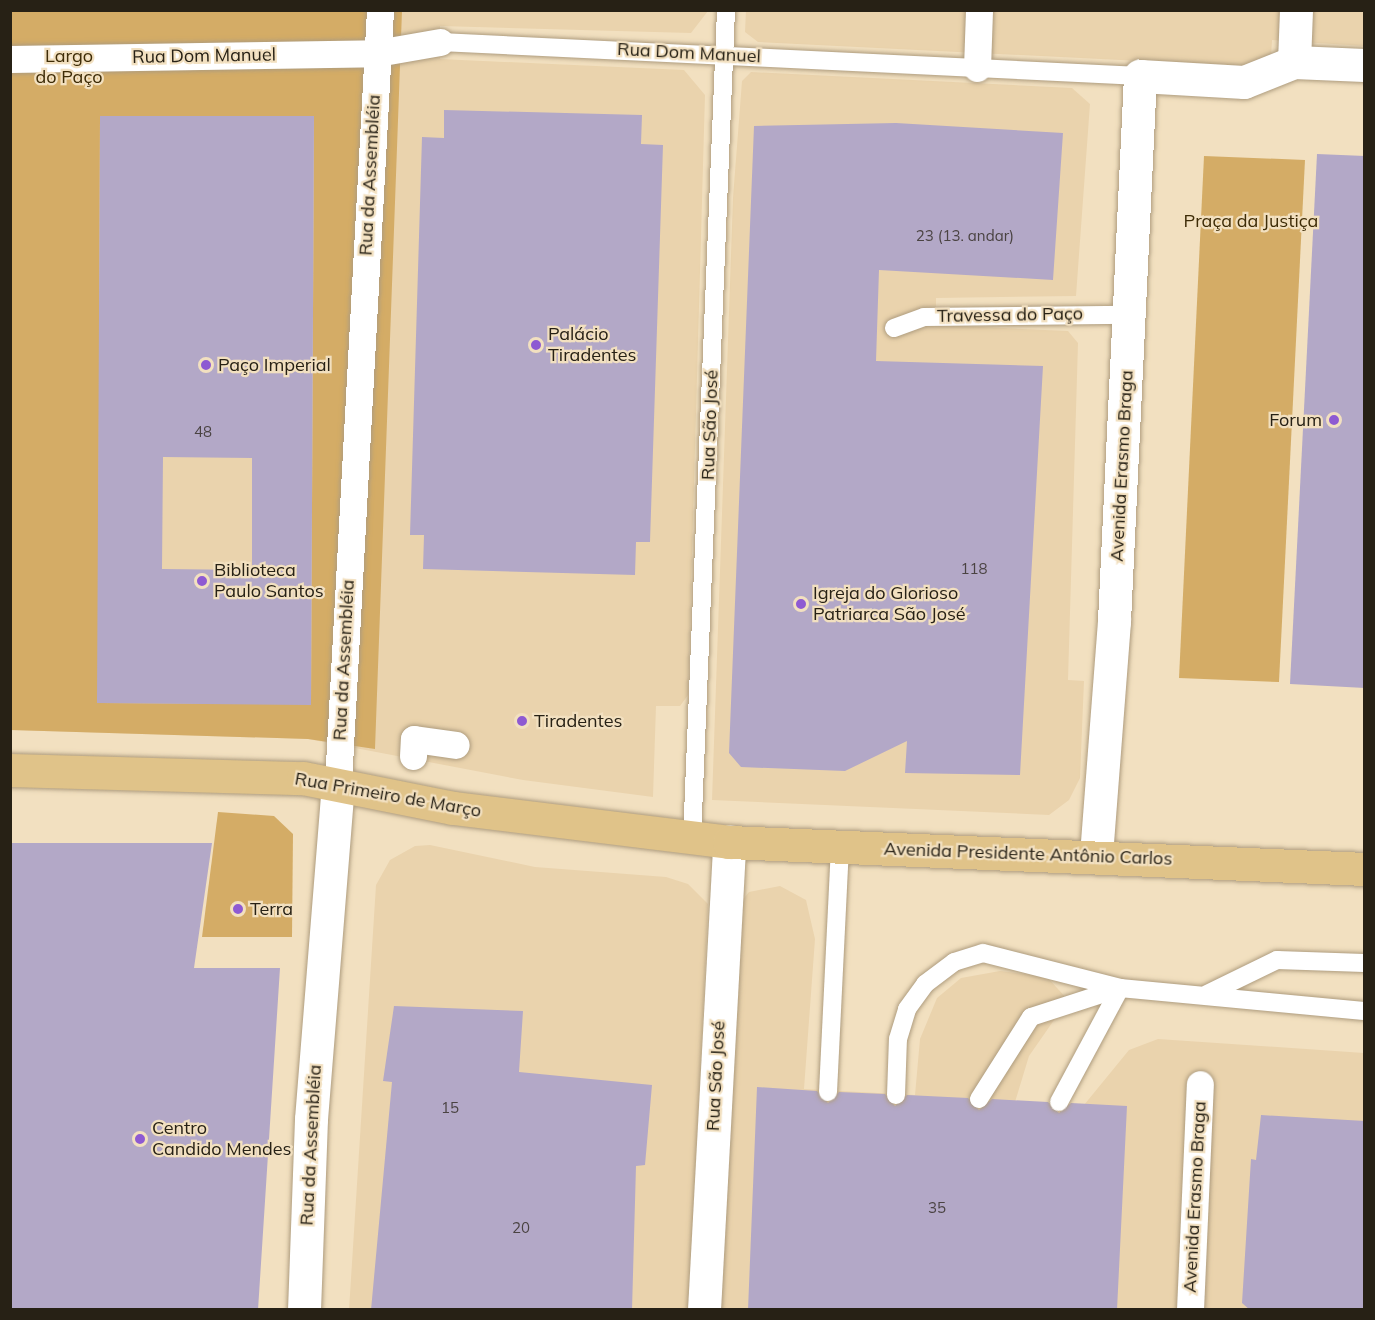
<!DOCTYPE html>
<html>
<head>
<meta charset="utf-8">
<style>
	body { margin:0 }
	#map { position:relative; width:1375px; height:1320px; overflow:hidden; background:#f2e0c0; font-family:Mulish,sans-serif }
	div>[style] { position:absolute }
	.built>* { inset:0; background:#ead3ad }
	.green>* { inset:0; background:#d4ac66 }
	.building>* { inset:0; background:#b3a8c7 }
	.roads { filter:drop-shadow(0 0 2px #ae9c7e) drop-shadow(0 0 2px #ae9c7e) }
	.service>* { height:18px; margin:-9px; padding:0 9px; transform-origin:9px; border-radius:9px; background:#fff }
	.pedestrian>* { height:27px; margin:-13.5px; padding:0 13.5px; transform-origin:13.5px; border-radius:13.5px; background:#fff }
	.minor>* { height:33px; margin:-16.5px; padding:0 16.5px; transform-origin:16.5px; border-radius:16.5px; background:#fff }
	.tertiary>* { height:33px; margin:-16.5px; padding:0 16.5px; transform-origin:16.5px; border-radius:16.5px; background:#fff }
	.primary>* { height:33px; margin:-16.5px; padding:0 16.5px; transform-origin:16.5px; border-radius:16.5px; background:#e0c389 }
	.dots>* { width:16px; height:16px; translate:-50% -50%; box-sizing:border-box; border:3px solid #f2e0c0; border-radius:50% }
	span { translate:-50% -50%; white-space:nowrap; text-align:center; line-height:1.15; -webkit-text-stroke:4.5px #f2e0c0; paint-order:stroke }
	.number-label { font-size:15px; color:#4a4342 }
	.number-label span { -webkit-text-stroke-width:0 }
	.street-label { font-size:18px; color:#272115 }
	.park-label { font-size:18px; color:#3e2c07 }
	.poi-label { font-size:18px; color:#272115 }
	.left { translate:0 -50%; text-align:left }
	.right { translate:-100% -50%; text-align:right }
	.frame { position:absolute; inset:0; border:12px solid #272115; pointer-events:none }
</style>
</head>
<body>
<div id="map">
	<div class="built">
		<div style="clip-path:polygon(746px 10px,1364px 11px,1364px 46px,1272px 40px,1271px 56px,1260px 67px,758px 42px,745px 32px)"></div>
		<div style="clip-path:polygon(11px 11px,708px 11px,691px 33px,440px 26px,440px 59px,684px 70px,705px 95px,688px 695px,680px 706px,656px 706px,653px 797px,523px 780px,308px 739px,11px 730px)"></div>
		<div style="clip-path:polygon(751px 72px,1072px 88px,1090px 104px,1076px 296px,936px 298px,936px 325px,1068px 331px,1078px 343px,1068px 680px,1084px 681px,1080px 778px,1069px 800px,1049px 815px,712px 800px,733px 198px,742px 81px)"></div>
		<div style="clip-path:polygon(430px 845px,535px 867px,666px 877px,688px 884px,708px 904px,689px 1309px,349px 1310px,376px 885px,390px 860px,415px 846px)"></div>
		<div style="clip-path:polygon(780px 886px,806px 900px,815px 939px,804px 1089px,915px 1095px,920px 1039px,937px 998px,961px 978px,1000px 971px,1047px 977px,1068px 1000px,1029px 1056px,1015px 1102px,1084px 1105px,1129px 1050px,1158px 1039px,1364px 1053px,1364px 1309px,716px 1310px,739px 904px,749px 892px)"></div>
	</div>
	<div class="green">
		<div style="clip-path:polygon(evenodd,11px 11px,402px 11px,375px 749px,308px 739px,11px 730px,11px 11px,100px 116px,314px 117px,311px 704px,98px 703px,100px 116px)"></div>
		<div style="clip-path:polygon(1204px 156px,1305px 160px,1279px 682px,1179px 678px)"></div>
		<div style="clip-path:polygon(218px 812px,274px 816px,293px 834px,292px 937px,202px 937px)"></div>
	</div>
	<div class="building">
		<div style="clip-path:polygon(444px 110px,642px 115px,641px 144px,663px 145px,650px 542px,636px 542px,635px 575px,423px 569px,424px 535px,410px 535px,422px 137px,444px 138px)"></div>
		<div style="clip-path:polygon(evenodd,100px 116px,314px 116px,311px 705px,97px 703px,100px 116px,163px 457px,252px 458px,252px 570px,162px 569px,163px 457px)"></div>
		<div style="clip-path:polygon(896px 123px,1063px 133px,1053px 280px,879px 270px,876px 361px,1043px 366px,1020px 775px,905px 773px,907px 741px,845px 771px,741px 767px,729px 753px,754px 126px)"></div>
		<div style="clip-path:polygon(1317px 154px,1365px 156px,1365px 688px,1290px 684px)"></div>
		<div style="clip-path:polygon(10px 843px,212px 843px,194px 968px,280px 968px,258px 1310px,10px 1310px)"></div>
		<div style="clip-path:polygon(394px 1006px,523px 1011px,519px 1072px,652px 1085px,645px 1165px,636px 1166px,632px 1310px,371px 1310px,392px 1082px,383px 1081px)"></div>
		<div style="clip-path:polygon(757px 1087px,817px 1091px,828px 1103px,839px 1092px,885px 1094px,895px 1106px,907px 1095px,968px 1098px,979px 1110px,992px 1099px,1048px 1102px,1059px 1113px,1071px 1103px,1127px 1106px,1117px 1310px,748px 1310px)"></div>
		<div style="clip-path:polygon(1261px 1115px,1365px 1121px,1365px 1310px,1250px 1310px,1242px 1303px,1251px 1159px,1256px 1160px)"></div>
	</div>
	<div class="roads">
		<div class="service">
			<div style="left:440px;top:42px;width:701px;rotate:2.78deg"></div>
			<div style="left:894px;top:328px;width:32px;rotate:-20deg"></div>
			<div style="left:924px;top:317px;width:205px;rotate:-0.6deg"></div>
			<div style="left:692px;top:839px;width:830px;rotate:-87.65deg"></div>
			<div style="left:1207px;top:994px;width:78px;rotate:-25.9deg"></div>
			<div style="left:1277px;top:960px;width:87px;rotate:2deg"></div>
			<div style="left:828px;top:1092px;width:244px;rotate:-87.2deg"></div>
			<div style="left:896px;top:1095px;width:56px;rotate:-88deg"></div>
			<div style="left:898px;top:1039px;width:31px;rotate:-73deg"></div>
			<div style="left:907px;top:1009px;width:31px;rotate:-54deg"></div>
			<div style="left:925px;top:984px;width:36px;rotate:-37deg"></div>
			<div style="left:954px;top:962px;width:30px;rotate:-17deg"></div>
			<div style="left:983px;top:953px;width:141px;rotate:14.3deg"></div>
			<div style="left:1120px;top:988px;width:245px;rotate:5.4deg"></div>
			<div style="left:979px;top:1099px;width:97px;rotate:-57.6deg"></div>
			<div style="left:1031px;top:1017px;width:94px;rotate:-18deg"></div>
			<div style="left:1059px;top:1102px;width:129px;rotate:-61.8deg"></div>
		</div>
		<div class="pedestrian">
			<div style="left:10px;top:59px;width:367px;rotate:-0.9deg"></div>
			<div style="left:377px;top:53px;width:64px;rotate:-9.9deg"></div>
			<div style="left:977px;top:68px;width:58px;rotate:-88deg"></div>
			<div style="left:413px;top:756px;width:17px;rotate:-87deg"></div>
			<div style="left:414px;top:739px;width:42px;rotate:8.1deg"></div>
			<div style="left:338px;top:783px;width:774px;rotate:-86.89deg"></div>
			<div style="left:1190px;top:1310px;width:226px;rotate:-87.5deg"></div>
		</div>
		<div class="minor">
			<div style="left:1294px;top:62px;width:52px;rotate:-87.8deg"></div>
			<div style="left:1096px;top:855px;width:235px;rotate:-85.6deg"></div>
			<div style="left:1114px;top:621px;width:546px;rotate:-87.27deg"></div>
			<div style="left:1140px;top:76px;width:104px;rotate:3.3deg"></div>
			<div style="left:1244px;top:82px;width:54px;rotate:-21.8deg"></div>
			<div style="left:1294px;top:62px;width:70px;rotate:2.5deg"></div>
			<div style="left:704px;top:1310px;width:469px;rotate:-86.9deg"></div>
		</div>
		<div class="tertiary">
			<div style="left:304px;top:1310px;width:191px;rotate:-87.9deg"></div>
			<div style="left:311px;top:1119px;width:337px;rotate:-85.4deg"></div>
		</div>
		<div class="primary">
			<div style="left:10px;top:770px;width:293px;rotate:1.6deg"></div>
			<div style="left:303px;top:778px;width:153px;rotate:11.3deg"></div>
			<div style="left:453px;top:808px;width:278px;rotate:7deg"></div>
			<div style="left:729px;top:842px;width:636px;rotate:2.43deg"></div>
		</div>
	</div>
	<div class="dots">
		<div style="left:536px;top:345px;background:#8e5ad2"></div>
		<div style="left:206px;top:365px;background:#8e5ad2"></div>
		<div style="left:1334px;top:420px;background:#8e5ad2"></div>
		<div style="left:202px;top:581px;background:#8e5ad2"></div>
		<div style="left:801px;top:604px;background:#8e5ad2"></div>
		<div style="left:522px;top:721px;background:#8e5ad2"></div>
		<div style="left:238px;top:909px;background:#8e5ad2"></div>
		<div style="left:140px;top:1139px;background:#8e5ad2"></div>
	</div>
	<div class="number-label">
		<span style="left:965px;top:236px">23 (13. andar)</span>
		<span style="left:203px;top:432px">48</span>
		<span style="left:974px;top:569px">118</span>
		<span style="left:450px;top:1108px">15</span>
		<span style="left:937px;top:1208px">35</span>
		<span style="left:521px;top:1228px">20</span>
	</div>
	<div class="street-label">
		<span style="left:689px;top:53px;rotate:3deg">Rua Dom Manuel</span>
		<span style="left:204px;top:56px;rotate:-1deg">Rua Dom Manuel</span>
		<span style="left:370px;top:175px;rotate:-87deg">Rua da Assembléia</span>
		<span style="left:1010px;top:315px;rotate:-1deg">Travessa do Paço</span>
		<span style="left:710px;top:425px;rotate:-88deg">Rua São José</span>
		<span style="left:1122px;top:466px;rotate:-87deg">Avenida Erasmo Braga</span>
		<span style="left:344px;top:660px;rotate:-87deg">Rua da Assembléia</span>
		<span style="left:388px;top:795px;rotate:10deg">Rua Primeiro de Março</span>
		<span style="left:1028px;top:854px;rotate:2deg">Avenida Presidente Antônio Carlos</span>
		<span style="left:716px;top:1076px;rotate:-87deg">Rua São José</span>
		<span style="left:311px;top:1145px;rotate:-87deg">Rua da Assembléia</span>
		<span style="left:1195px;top:1197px;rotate:-87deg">Avenida Erasmo Braga</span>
	</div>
	<div class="park-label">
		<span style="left:69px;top:67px">Largo<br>do Paço</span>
		<span style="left:1251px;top:221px">Praça da Justiça</span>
	</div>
	<div class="poi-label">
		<span class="left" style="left:548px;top:345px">Palácio<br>Tiradentes</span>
		<span class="left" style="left:218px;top:365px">Paço Imperial</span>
		<span class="right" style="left:1322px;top:420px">Forum</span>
		<span class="left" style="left:214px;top:581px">Biblioteca<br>Paulo Santos</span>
		<span class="left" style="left:813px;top:604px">Igreja do Glorioso<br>Patriarca São José</span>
		<span class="left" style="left:534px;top:721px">Tiradentes</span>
		<span class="left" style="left:250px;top:909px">Terra</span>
		<span class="left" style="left:152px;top:1139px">Centro<br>Candido Mendes</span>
	</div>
	<div class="frame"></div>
</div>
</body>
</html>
